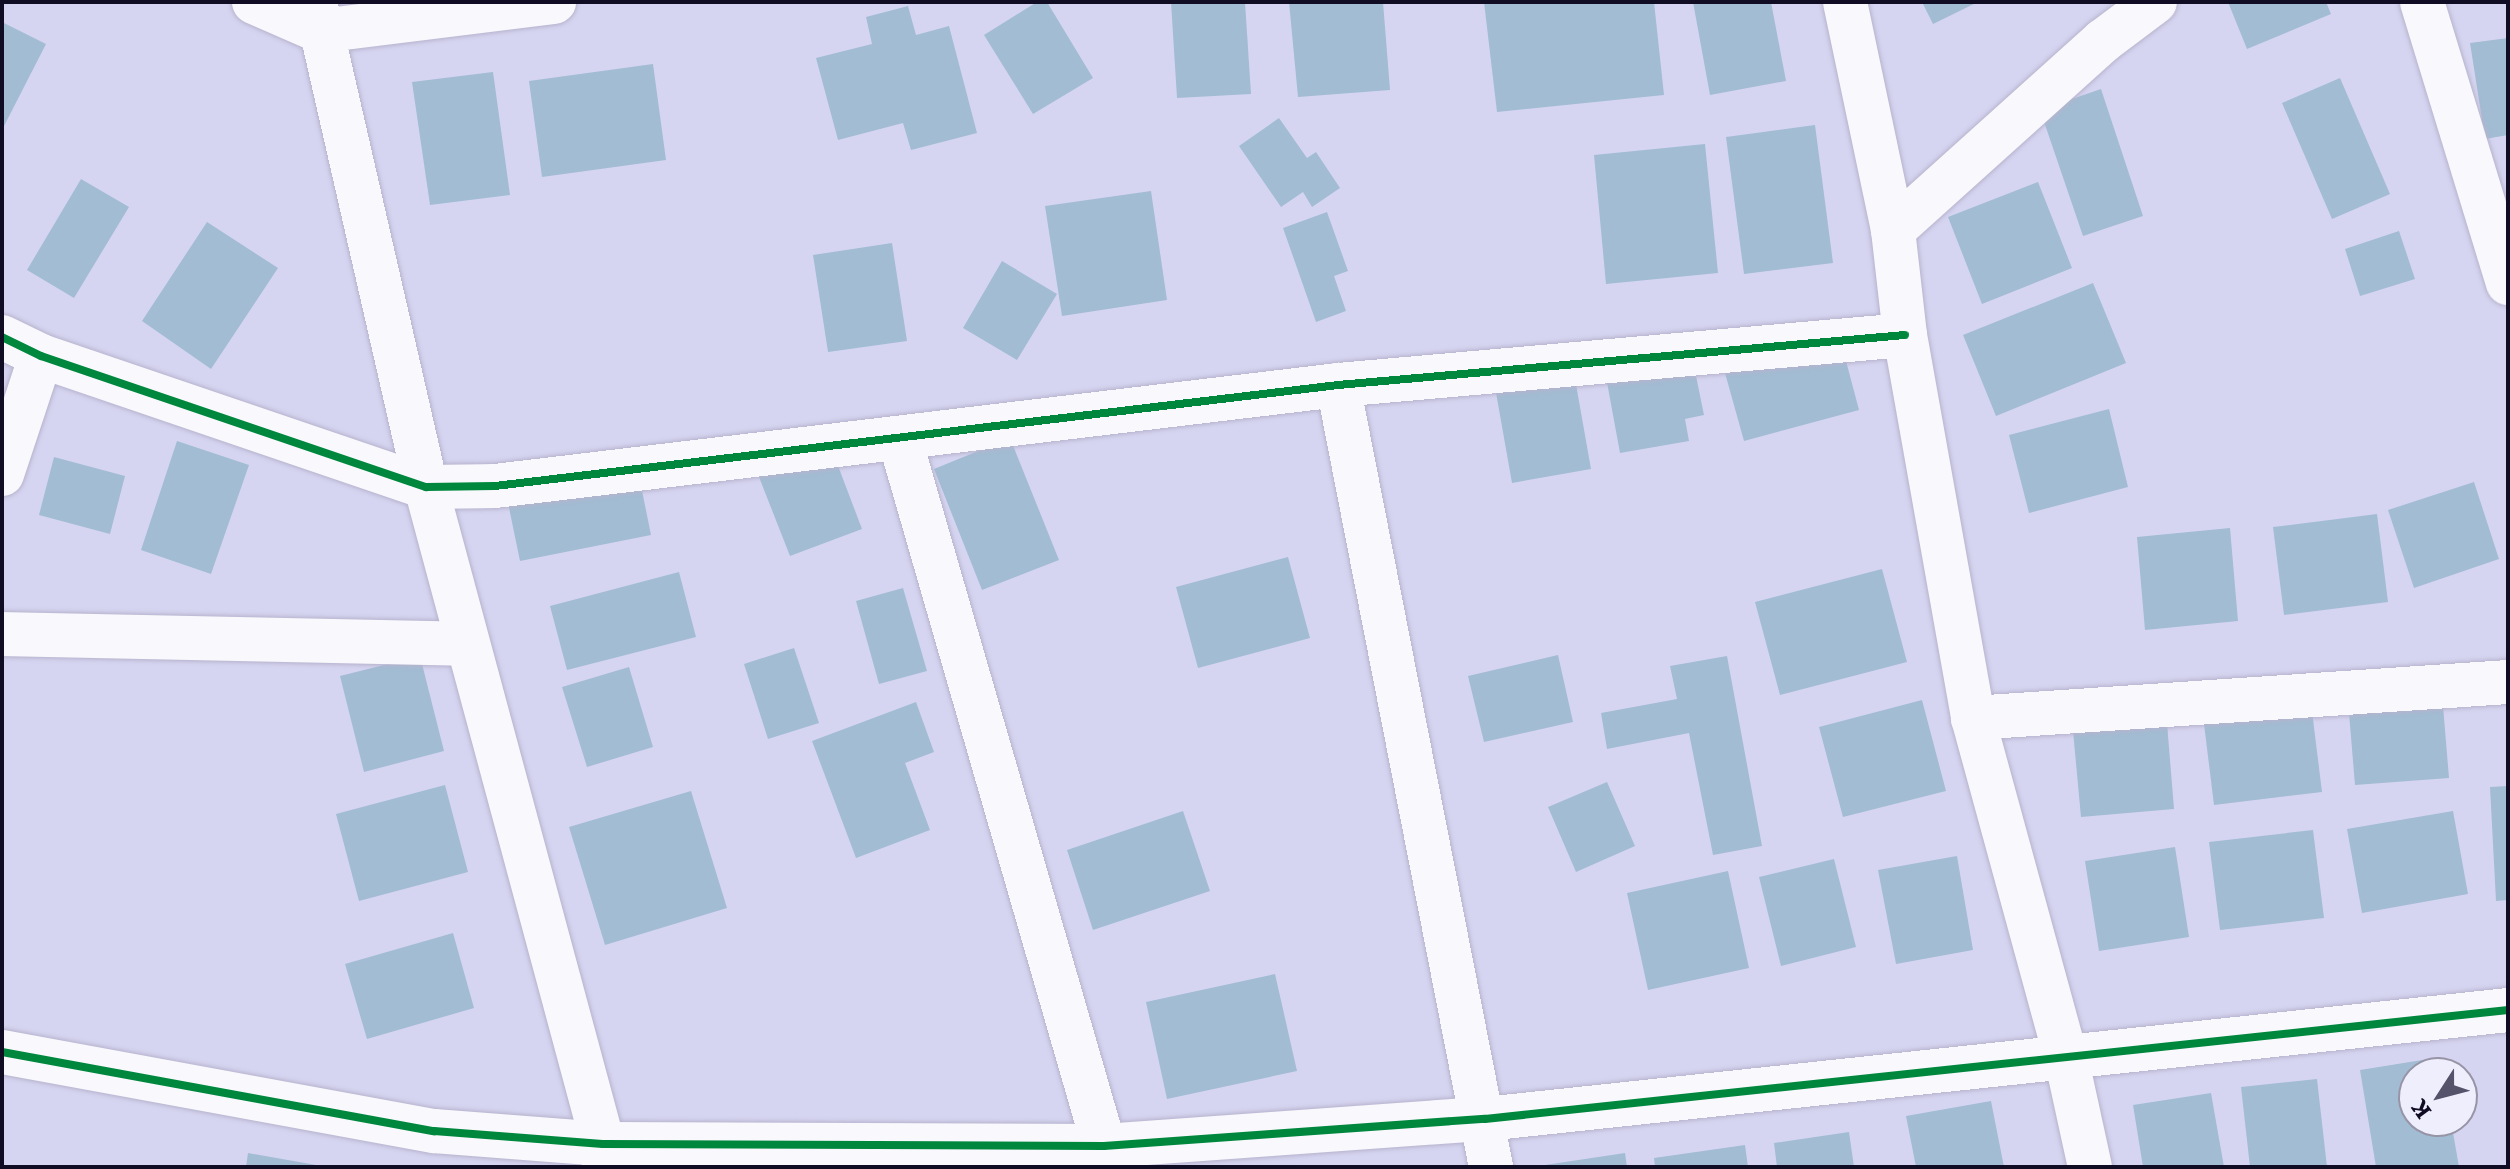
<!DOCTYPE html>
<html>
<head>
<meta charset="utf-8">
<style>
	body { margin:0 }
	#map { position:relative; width:2510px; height:1169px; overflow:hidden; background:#d6d5f1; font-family:Literata,serif }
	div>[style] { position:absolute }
	.building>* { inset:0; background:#a2bcd3 }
	.roads { filter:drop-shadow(0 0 2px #b6b3cd) drop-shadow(0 0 2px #b6b3cd) }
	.street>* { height:44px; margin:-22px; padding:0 22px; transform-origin:22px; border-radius:22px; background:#f9f9fd }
	.secondary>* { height:44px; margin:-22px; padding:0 22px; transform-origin:22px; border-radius:22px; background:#f9f9fd }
	.cycleway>* { height:8px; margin:-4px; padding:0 4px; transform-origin:4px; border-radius:4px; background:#00873e }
	span { translate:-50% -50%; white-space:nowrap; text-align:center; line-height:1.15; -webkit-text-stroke:6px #efeefc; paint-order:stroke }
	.frame { position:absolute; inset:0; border:4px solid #100c24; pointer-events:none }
	.north { position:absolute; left:2398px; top:1057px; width:80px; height:80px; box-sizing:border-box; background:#efeefc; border:2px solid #9694a6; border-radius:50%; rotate:234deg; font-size:22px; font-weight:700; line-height:32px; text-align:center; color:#100c24 }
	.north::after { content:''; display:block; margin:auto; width:28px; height:36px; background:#55526c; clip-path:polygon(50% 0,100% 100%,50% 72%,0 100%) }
</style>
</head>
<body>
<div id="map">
	<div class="building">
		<div style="clip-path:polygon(1037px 2px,1047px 2px,1093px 78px,1033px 114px,984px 35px)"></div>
		<div style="clip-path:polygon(1171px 2px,1245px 2px,1251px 94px,1177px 98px)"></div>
		<div style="clip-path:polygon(1289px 2px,1383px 2px,1390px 90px,1298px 97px)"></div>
		<div style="clip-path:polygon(1484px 2px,1654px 2px,1664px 95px,1497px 112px)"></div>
		<div style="clip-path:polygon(1693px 2px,1771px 2px,1786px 81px,1710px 95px)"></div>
		<div style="clip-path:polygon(1922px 2px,1978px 2px,1933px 24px)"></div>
		<div style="clip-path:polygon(2228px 2px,2326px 2px,2331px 14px,2247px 49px)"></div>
		<div style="clip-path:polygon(908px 6px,916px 35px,949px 26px,977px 133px,911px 150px,903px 123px,838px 140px,816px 58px,872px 44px,866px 17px)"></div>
		<div style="clip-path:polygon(2px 22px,46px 44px,2px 130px)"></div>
		<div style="clip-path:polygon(2508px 38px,2508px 135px,2485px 139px,2470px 43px)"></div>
		<div style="clip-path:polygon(653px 64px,666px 160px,542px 177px,529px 81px)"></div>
		<div style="clip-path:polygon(493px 72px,510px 195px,430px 205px,412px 82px)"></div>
		<div style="clip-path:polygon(2340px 78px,2390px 194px,2332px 219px,2282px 103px)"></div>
		<div style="clip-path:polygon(2101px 89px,2143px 216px,2083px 236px,2040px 110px)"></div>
		<div style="clip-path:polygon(1279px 118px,1307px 158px,1316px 152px,1340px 188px,1312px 207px,1303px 192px,1281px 207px,1239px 146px)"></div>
		<div style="clip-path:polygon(1815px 125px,1833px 263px,1744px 274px,1726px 137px)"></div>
		<div style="clip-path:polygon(1705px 144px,1718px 273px,1606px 284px,1594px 155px)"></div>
		<div style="clip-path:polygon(81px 179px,129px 207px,74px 298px,27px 270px)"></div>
		<div style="clip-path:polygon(2038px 182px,2072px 268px,1982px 304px,1948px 217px)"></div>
		<div style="clip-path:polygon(1151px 191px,1167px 300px,1062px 316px,1045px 206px)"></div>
		<div style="clip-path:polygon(1327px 212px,1348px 271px,1334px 276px,1346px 311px,1316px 322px,1283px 228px)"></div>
		<div style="clip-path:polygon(207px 222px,278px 268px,211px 369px,142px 321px)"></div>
		<div style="clip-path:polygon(2399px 231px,2415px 279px,2360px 296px,2345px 249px)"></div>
		<div style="clip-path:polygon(892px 243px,907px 341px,828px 352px,813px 255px)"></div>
		<div style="clip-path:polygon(1002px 261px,1057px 294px,1017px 360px,963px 328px)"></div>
		<div style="clip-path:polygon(2093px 283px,2126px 363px,1996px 416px,1963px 335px)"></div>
		<div style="clip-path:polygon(1841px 342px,1859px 410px,1744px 441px,1725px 373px)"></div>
		<div style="clip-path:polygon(1693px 361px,1704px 415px,1685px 419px,1689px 441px,1620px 453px,1606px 377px)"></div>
		<div style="clip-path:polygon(1574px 373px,1591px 469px,1512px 483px,1495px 387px)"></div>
		<div style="clip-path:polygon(2109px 409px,2128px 487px,2029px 513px,2009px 435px)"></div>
		<div style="clip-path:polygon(1010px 438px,1059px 560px,982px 590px,934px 469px)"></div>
		<div style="clip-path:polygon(177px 441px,249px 465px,211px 574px,141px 550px)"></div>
		<div style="clip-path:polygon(832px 450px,862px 529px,790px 556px,759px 477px)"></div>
		<div style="clip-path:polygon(54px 457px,125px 476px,110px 534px,39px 515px)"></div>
		<div style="clip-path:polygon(638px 471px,651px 535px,520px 561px,507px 498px)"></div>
		<div style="clip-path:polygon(2474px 482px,2499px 559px,2414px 588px,2388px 510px)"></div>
		<div style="clip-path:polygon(2377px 514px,2388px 602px,2284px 615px,2273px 527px)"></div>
		<div style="clip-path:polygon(2230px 528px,2238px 621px,2145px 630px,2137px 537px)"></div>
		<div style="clip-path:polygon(1288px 557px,1310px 638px,1198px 668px,1176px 587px)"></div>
		<div style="clip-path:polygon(1882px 569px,1907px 662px,1780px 695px,1755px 602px)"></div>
		<div style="clip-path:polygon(679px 572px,696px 637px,567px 670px,550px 606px)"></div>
		<div style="clip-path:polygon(903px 588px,927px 671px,879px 684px,856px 601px)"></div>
		<div style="clip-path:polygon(794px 648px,819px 723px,768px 739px,744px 664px)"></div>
		<div style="clip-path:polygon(1558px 655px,1573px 722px,1484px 742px,1468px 676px)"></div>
		<div style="clip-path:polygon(420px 656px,444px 751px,364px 772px,340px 676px)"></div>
		<div style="clip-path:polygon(1727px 656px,1762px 846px,1713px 855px,1689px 733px,1607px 749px,1601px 713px,1677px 699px,1670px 666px)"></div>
		<div style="clip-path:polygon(629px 667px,653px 747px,587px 767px,562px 687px)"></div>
		<div style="clip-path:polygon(2442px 694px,2449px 778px,2355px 785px,2348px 701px)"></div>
		<div style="clip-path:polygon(1922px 700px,1946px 791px,1843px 817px,1819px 727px)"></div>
		<div style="clip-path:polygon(916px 702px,934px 752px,905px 763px,930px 830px,856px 858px,812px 741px)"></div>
		<div style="clip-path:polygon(2312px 711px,2322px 792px,2214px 805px,2204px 724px)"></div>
		<div style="clip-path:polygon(2167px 723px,2174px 809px,2081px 817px,2073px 731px)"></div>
		<div style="clip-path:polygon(1607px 782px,1635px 846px,1576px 872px,1548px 807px)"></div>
		<div style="clip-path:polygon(445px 785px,468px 872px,359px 901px,336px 814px)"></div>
		<div style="clip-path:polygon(2508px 786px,2508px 900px,2496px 901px,2490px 787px)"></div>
		<div style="clip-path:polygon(691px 791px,727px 908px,605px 945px,569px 827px)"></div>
		<div style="clip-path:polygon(1183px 811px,1210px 891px,1093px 930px,1067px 850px)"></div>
		<div style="clip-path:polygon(2453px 811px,2468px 894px,2362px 913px,2347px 829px)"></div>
		<div style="clip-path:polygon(2313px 830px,2324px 918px,2220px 930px,2209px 842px)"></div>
		<div style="clip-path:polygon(2175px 847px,2189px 937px,2099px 951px,2085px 861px)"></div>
		<div style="clip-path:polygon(1957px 856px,1973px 950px,1896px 964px,1878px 870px)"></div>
		<div style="clip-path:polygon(1834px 859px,1856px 947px,1781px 966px,1759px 877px)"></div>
		<div style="clip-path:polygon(1728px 871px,1749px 968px,1648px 990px,1627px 893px)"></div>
		<div style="clip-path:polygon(453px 933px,474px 1008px,367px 1039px,345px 964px)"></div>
		<div style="clip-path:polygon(1275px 974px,1297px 1071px,1167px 1099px,1146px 1002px)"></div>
		<div style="clip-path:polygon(2441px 1057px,2443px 1073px,2414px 1073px,2414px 1121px,2451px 1121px,2459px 1167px,2376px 1167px,2360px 1070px)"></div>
		<div style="clip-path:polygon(2317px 1079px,2327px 1167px,2250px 1167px,2241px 1087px)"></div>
		<div style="clip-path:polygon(2211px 1093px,2224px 1167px,2143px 1167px,2133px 1105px)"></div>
		<div style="clip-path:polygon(1991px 1101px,2004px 1167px,1916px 1167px,1906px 1116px)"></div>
		<div style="clip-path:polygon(1849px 1132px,1854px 1167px,1777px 1167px,1774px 1143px)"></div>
		<div style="clip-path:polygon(1745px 1145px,1748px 1167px,1655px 1167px,1654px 1158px)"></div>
		<div style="clip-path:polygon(248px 1153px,316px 1165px,316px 1167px,246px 1167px)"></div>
		<div style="clip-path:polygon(1625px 1153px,1627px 1167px,1545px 1167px,1545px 1165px)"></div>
	</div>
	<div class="roads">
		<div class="street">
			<div style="left:254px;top:2px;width:72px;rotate:23.7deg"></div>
			<div style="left:320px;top:31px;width:236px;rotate:-7.1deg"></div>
			<div style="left:1845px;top:2px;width:233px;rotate:78.1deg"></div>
			<div style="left:1893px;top:230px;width:106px;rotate:83.5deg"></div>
			<div style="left:1905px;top:335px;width:389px;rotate:79.9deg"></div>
			<div style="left:1973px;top:718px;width:352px;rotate:74.7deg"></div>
			<div style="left:2066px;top:1057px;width:113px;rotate:77.7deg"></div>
			<div style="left:2422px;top:2px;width:294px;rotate:73deg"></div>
			<div style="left:1893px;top:230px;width:283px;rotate:-42deg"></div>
			<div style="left:2103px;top:41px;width:65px;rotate:-36.9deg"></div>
			<div style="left:2px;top:337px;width:43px;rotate:26deg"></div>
			<div style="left:41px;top:356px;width:407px;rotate:18.8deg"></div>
			<div style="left:426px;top:487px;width:69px;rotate:-0.8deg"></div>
			<div style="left:495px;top:486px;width:849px;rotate:-6.83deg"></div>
			<div style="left:1338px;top:385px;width:569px;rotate:-5.04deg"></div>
			<div style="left:1338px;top:385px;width:797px;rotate:78.93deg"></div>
			<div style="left:900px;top:440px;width:735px;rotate:73.88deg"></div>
			<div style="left:2px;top:474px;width:124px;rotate:-71.7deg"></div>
			<div style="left:2px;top:634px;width:464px;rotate:1.2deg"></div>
			<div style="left:1973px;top:718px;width:536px;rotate:-3.85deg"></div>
		</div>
		<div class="secondary">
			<div style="left:315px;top:2px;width:498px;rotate:77.1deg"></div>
			<div style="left:426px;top:487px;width:680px;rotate:74.92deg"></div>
			<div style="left:603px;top:1144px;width:23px;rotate:88deg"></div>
			<div style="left:2px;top:1052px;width:439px;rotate:10.4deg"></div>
			<div style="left:434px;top:1131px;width:169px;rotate:4.4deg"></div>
			<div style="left:603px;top:1144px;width:501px;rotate:0.23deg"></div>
			<div style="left:1104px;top:1146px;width:382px;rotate:-4.1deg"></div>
			<div style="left:1485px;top:1119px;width:1029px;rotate:-6.08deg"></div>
		</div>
	</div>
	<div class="cycleway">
		<div style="left:2px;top:337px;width:43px;rotate:26deg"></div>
		<div style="left:41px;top:356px;width:407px;rotate:18.8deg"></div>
		<div style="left:426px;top:487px;width:69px;rotate:-0.8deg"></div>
		<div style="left:495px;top:486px;width:849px;rotate:-6.83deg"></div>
		<div style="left:1338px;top:385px;width:569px;rotate:-5.04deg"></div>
		<div style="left:2px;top:1052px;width:439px;rotate:10.4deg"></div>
		<div style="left:434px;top:1131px;width:169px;rotate:4.4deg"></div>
		<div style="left:603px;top:1144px;width:501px;rotate:0.23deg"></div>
		<div style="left:1104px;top:1146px;width:382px;rotate:-4.1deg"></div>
		<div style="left:1485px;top:1119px;width:1029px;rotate:-6.08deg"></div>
	</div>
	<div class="frame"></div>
	<div class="north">K</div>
</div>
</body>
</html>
